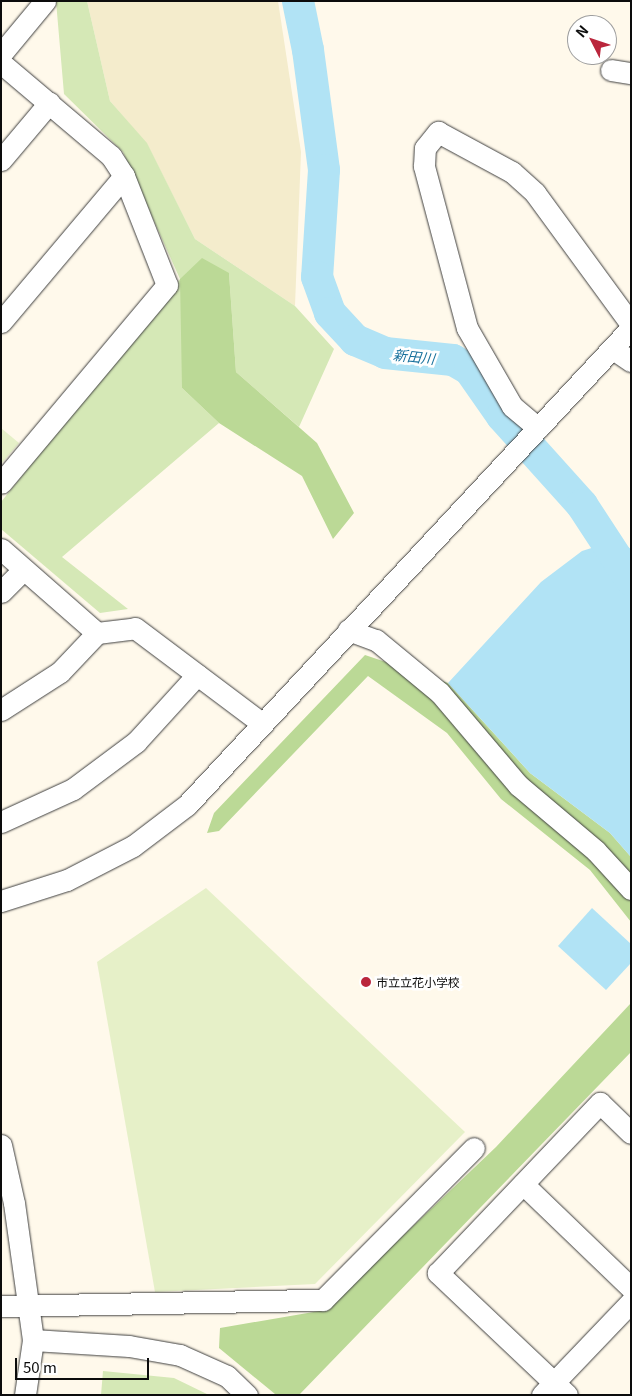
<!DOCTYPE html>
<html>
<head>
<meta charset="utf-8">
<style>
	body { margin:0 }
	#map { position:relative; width:632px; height:1396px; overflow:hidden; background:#fff9eb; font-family:Georgia,"Noto Sans JP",serif }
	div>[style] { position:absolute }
	.farmland>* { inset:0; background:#f4eccc }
	.green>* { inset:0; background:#d5e8b6 }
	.forest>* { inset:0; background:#bbd996 }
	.pitch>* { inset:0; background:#e6f0c8 }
	.water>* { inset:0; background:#b1e3f5 }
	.river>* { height:32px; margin:-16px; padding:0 16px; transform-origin:16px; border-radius:16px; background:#b1e3f5 }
	.roads { filter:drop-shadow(0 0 1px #3f3f3f) drop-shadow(0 0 1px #3f3f3f) }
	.minor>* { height:21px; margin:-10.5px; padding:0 10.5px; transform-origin:10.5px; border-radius:10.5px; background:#fff }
	.dots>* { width:14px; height:14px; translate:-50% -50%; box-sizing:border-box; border:2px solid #fff; border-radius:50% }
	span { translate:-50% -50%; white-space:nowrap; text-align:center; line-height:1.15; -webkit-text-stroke:5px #fff; paint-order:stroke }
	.poi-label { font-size:12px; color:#0c0c0c }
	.left { translate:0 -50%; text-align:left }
	.water-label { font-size:14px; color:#17709c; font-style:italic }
	.frame { position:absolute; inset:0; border:2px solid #0c0c0c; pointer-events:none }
	.north { position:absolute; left:567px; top:15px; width:50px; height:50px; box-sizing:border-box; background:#fff; border:1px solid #9e9e9e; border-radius:50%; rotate:311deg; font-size:14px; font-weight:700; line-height:20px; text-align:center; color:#0c0c0c }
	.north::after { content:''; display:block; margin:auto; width:18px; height:22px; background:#ba263c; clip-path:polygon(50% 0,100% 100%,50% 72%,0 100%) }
	.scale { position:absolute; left:15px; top:1358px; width:134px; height:22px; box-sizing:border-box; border:2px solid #0c0c0c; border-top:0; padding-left:6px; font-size:15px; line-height:18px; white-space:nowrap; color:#0c0c0c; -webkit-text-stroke:4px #fff; paint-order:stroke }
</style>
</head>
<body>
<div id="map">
	<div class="farmland">
		<div style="clip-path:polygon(87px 1px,278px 1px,301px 152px,295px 306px,195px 239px,147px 144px,110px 101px)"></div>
	</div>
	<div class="green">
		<div style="clip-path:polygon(56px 1px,87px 1px,110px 101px,147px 143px,195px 239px,295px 306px,334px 349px,299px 427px,236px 372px,229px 273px,182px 388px,219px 423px,62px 557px,128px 609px,100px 613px,1px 529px,1px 502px,180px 279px,123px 152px,64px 94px)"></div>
		<div style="clip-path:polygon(103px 1371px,174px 1378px,209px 1395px,101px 1395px)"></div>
	</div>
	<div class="forest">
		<div style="clip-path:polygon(202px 258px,229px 273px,236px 372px,317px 443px,354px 513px,333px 539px,302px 476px,219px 423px,182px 388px,180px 279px)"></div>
		<div style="clip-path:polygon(365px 655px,448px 683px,530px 773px,610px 833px,631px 857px,631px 922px,590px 870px,501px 799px,447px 733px,368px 676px,219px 831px,207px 833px,214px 813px)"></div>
		<div style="clip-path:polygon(631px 1003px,631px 1052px,299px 1395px,275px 1394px,219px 1348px,220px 1328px,325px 1310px,496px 1147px)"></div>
	</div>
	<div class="pitch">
		<div style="clip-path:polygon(1px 428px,19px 443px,1px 464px)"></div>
		<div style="clip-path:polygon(206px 888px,465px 1132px,315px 1284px,155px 1292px,97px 962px)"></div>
	</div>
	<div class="water">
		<div style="clip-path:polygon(617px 540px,631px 549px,631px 857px,610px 833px,530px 773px,448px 683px,541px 582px,582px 551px)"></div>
		<div style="clip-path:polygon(592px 908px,631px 944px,631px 963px,606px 990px,558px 946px)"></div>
	</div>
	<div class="river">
		<div style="left:298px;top:1px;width:50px;rotate:78.5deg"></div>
		<div style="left:308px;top:50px;width:121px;rotate:82.4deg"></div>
		<div style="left:324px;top:170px;width:107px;rotate:93.7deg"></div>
		<div style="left:317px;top:277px;width:38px;rotate:70deg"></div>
		<div style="left:330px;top:313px;width:37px;rotate:47deg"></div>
		<div style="left:355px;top:340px;width:33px;rotate:23deg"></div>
		<div style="left:385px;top:353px;width:68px;rotate:5.9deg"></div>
		<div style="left:453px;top:360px;width:20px;rotate:30deg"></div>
		<div style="left:470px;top:370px;width:56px;rotate:55.2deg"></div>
		<div style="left:502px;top:416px;width:120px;rotate:48deg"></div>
		<div style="left:582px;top:505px;width:90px;rotate:56.8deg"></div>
	</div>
	<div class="roads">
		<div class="minor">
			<div style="left:1px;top:54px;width:69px;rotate:-50.3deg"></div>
			<div style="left:1px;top:63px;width:144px;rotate:40.2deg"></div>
			<div style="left:111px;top:156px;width:24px;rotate:57deg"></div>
			<div style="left:124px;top:176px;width:117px;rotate:68.5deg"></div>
			<div style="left:167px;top:285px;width:258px;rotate:130deg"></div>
			<div style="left:611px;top:70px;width:20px;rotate:9deg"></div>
			<div style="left:1px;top:160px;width:75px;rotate:-49.9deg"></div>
			<div style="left:1px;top:322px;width:191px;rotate:-49.9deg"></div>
			<div style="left:613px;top:349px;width:22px;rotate:34deg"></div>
			<div style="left:538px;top:428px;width:34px;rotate:-140deg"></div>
			<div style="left:512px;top:406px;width:90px;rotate:-120deg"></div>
			<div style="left:467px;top:328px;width:168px;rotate:-104.9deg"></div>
			<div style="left:424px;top:166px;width:18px;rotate:-87deg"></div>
			<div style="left:425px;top:148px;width:21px;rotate:-51deg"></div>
			<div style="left:438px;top:132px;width:84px;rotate:28.4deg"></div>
			<div style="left:512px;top:172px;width:31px;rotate:42deg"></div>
			<div style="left:535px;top:193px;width:162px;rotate:53.8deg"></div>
			<div style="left:1px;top:549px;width:128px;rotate:41.2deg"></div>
			<div style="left:1px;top:592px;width:31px;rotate:-45deg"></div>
			<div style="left:348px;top:630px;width:30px;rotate:20deg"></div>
			<div style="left:376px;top:640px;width:83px;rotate:39.6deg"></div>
			<div style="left:440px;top:693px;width:121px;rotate:49.7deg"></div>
			<div style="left:518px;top:785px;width:102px;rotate:40.2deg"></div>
			<div style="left:596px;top:851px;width:52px;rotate:47.4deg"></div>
			<div style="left:1px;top:710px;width:70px;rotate:-32.8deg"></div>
			<div style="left:60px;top:672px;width:54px;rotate:-46.5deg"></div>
			<div style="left:97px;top:633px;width:38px;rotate:-7deg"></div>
			<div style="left:135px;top:628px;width:160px;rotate:36.9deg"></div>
			<div style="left:1px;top:822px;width:79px;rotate:-24.6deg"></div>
			<div style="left:73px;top:789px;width:79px;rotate:-36.7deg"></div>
			<div style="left:136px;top:742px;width:91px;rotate:-47.7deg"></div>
			<div style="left:1px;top:901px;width:69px;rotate:-17.7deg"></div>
			<div style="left:67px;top:880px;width:74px;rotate:-27.3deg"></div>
			<div style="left:133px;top:846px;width:68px;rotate:-37.2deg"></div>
			<div style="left:187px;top:805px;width:652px;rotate:-47.05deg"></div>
			<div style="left:1px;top:1145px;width:59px;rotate:77.4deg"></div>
			<div style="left:14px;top:1203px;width:138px;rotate:82.1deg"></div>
			<div style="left:33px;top:1340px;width:56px;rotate:98.3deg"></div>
			<div style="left:523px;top:1184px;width:150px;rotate:43.9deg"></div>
			<div style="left:1px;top:1306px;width:322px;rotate:-1.1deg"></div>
			<div style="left:323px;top:1300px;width:214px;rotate:-45.2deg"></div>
			<div style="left:33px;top:1340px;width:96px;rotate:3.6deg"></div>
			<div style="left:129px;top:1346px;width:52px;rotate:10deg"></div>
			<div style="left:180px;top:1355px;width:51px;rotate:24.1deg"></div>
			<div style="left:227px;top:1376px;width:28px;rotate:44deg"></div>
			<div style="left:542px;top:1395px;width:129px;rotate:-46.3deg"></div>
			<div style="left:567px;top:1395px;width:178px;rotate:-136.6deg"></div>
			<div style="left:438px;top:1273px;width:235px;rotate:-46.4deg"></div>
			<div style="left:600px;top:1103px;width:43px;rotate:44.1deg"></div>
		</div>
	</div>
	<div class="dots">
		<div style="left:366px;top:982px;background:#ba263c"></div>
	</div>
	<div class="poi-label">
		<span class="left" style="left:376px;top:982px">市立立花小学校</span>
	</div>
	<div class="water-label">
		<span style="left:414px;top:356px;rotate:6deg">新田川</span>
	</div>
	<div class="frame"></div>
	<div class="north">N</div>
	<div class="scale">50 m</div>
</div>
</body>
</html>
